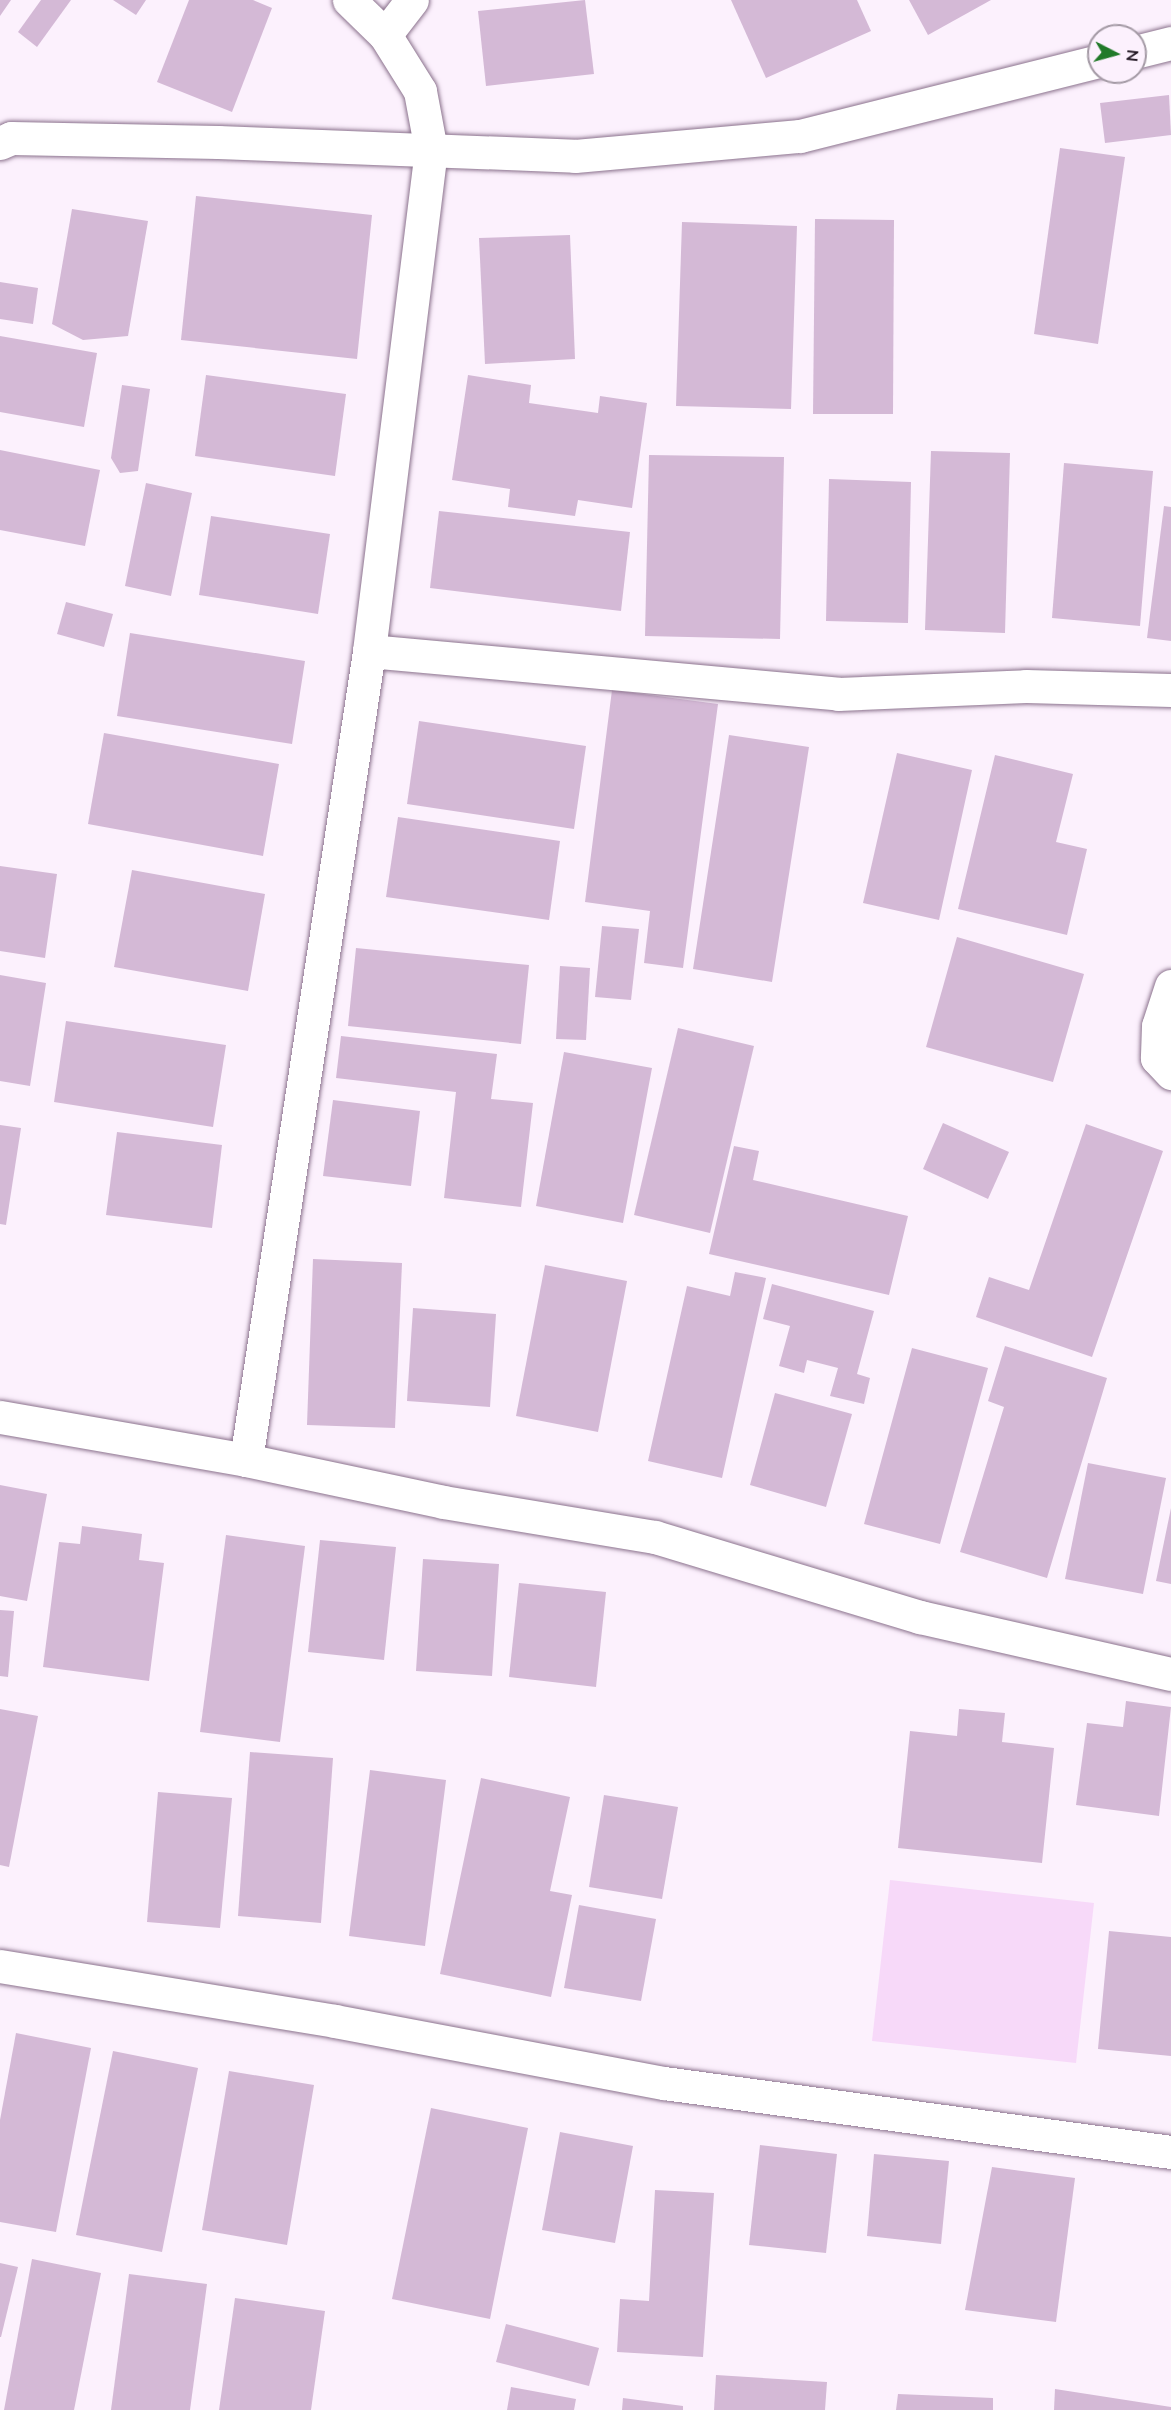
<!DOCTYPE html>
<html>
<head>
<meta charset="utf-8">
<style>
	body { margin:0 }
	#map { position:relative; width:1171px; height:2410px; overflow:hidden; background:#fcf1fd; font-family:Mulish,sans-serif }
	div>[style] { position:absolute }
	.green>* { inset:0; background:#f7d9f9 }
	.building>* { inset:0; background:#d4b9d6 }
	.roads { filter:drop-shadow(0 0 2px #8b728d) drop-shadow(0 0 2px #8b728d) }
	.minor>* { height:33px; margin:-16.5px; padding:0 16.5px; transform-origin:16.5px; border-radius:16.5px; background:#fff }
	span { translate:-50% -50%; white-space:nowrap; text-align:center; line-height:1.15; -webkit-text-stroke:6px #fcf1fd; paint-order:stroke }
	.north { position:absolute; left:1087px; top:24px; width:60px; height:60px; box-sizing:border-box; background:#fcf1fd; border:2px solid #a49aa5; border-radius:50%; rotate:96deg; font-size:16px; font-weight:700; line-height:24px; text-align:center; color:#211722 }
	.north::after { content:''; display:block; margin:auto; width:21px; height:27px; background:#217a29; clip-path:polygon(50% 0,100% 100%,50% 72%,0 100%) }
</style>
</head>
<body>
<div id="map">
	<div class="green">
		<div style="clip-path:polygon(890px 1880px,1094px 1903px,1076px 2063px,872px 2041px)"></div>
	</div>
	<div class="building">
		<div style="clip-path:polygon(0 0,11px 0,0 16px)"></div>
		<div style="clip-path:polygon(41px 0,71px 0,37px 47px,18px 32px)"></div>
		<div style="clip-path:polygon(113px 0,146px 0,136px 15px)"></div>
		<div style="clip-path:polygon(189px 0,253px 0,272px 8px,232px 112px,157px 82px)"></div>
		<div style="clip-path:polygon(585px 0,594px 74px,486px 86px,478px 11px)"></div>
		<div style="clip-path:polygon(731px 0,857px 0,871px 31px,766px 78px)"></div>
		<div style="clip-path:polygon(909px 0,991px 0,928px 35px)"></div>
		<div style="clip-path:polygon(1169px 95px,1171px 135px,1105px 143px,1100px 103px)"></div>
		<div style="clip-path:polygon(1060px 148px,1125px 157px,1098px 344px,1034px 334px)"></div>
		<div style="clip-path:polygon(196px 196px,372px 215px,357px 359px,181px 340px)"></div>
		<div style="clip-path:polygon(72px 209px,148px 221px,128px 336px,83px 340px,52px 324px)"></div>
		<div style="clip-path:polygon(815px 219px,894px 220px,893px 414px,813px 414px)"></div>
		<div style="clip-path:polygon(682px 222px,797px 226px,791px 409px,676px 406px)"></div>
		<div style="clip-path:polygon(570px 235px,575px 359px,485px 364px,479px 238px)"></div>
		<div style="clip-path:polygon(0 282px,38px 288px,33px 324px,0 319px)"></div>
		<div style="clip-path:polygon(0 336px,97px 353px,84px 427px,0 412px)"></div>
		<div style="clip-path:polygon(206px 375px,346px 394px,335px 476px,195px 456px)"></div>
		<div style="clip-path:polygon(468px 375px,531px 385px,529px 403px,598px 413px,600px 396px,647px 403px,632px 508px,578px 500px,575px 516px,508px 507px,510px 489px,452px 480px)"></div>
		<div style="clip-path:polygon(122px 385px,150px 389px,138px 471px,120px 473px,111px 458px)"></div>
		<div style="clip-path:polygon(0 450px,100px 470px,85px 546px,0 530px)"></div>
		<div style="clip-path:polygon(931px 451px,1010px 453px,1005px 633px,925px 630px)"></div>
		<div style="clip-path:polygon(649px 455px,784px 457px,780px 639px,645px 636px)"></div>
		<div style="clip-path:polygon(1064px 463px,1153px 471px,1140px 626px,1052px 618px)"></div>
		<div style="clip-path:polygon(829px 479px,911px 482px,908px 623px,826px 621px)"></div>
		<div style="clip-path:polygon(146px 483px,192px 493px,171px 596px,125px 586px)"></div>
		<div style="clip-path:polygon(1164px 506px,1171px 507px,1171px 641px,1147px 638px)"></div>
		<div style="clip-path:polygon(439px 511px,630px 532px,621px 611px,430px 588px)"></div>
		<div style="clip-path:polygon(211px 516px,330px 534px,318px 614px,199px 595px)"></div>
		<div style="clip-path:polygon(66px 602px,113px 614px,104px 647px,57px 634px)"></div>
		<div style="clip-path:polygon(130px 633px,305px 661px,292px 744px,117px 716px)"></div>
		<div style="clip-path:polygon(612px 690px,718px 704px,683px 968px,644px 963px,650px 911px,585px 902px)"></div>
		<div style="clip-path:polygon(419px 721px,586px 746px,574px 829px,407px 804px)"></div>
		<div style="clip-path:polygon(104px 733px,279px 764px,263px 856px,88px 824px)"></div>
		<div style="clip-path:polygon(729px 735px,809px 747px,772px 982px,693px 969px)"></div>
		<div style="clip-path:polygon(897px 753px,972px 770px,939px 920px,863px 903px)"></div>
		<div style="clip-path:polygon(995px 755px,1073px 774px,1056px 842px,1087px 849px,1067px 935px,958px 909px)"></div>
		<div style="clip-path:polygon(398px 817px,560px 841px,549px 920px,386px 897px)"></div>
		<div style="clip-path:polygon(0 866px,57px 874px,45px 958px,0 951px)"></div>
		<div style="clip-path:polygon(132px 870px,265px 894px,248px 991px,114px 967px)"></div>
		<div style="clip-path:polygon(602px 926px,639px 929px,631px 1000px,595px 997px)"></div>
		<div style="clip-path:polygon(957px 937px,1084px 974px,1053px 1082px,926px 1047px)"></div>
		<div style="clip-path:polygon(356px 948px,529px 965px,521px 1044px,348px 1026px)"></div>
		<div style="clip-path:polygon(560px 966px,590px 968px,586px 1040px,556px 1039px)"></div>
		<div style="clip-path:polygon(0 975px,46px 983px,30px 1086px,0 1081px)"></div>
		<div style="clip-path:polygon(66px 1021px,226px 1045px,213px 1127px,54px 1102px)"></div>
		<div style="clip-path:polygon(678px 1028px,754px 1046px,710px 1233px,634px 1215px)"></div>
		<div style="clip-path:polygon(341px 1036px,497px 1054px,491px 1099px,533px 1103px,521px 1207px,444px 1198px,456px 1092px,336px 1078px)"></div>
		<div style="clip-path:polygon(564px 1052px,652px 1068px,623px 1223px,536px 1206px)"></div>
		<div style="clip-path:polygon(333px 1100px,420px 1111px,411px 1186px,323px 1176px)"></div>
		<div style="clip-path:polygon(943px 1123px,1009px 1152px,988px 1199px,923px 1169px)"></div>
		<div style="clip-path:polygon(1086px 1124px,1163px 1151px,1092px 1357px,976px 1317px,989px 1277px,1029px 1290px)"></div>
		<div style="clip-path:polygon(0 1125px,21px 1128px,6px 1225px,0 1224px)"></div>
		<div style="clip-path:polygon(117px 1132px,222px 1145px,212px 1228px,106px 1215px)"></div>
		<div style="clip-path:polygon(734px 1146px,759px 1151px,753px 1180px,908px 1216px,889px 1295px,709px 1254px)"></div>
		<div style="clip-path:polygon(313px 1259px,402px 1263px,395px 1428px,307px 1425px)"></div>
		<div style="clip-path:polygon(545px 1265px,627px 1281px,598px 1432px,516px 1416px)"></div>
		<div style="clip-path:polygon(735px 1272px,766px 1278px,722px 1478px,648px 1461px,687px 1286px,730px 1296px)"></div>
		<div style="clip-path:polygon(772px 1284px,874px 1311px,857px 1374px,870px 1378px,864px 1404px,830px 1396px,838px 1368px,807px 1360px,804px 1373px,779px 1366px,790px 1326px,763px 1319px)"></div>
		<div style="clip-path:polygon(413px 1308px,496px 1314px,490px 1407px,407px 1401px)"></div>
		<div style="clip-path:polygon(1005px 1346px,1107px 1378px,1047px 1578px,960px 1552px,1004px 1407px,988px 1401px)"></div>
		<div style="clip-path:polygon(912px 1348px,988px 1368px,940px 1544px,864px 1524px)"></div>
		<div style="clip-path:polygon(775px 1393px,852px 1414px,826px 1507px,750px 1485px)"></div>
		<div style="clip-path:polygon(1088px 1463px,1166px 1478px,1143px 1594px,1065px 1579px)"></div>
		<div style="clip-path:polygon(0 1485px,47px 1494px,27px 1601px,0 1596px)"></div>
		<div style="clip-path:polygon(1171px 1508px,1171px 1584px,1156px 1581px)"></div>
		<div style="clip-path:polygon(82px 1526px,142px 1534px,139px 1560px,164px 1563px,149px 1681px,43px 1667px,59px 1542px,80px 1544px)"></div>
		<div style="clip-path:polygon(226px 1535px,305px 1546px,280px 1742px,200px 1732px)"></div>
		<div style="clip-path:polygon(320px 1540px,396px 1547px,384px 1660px,308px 1652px)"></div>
		<div style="clip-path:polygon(423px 1559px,499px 1564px,492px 1676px,416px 1671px)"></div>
		<div style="clip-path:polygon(519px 1583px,606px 1592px,596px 1687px,509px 1677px)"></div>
		<div style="clip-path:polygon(0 1610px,14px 1611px,8px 1677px,0 1676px)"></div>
		<div style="clip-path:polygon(1126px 1701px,1171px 1707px,1159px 1816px,1076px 1805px,1087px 1723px,1123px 1727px)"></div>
		<div style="clip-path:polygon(0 1709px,38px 1716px,9px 1867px,0 1865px)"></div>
		<div style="clip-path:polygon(959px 1709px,1005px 1713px,1002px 1742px,1054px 1748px,1042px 1863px,898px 1848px,910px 1731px,957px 1736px)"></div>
		<div style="clip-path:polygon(250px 1752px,333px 1758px,321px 1923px,238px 1916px)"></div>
		<div style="clip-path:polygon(370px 1770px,446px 1780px,425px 1946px,349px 1936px)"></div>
		<div style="clip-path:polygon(481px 1778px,570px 1797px,550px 1891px,572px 1895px,551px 1997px,440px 1974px)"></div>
		<div style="clip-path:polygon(158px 1792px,232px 1798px,220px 1928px,147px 1922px)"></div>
		<div style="clip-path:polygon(604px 1795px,678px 1807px,662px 1899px,589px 1887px)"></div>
		<div style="clip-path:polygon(579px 1905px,656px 1919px,641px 2001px,564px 1988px)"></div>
		<div style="clip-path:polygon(1109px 1931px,1171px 1937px,1171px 2056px,1098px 2049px)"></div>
		<div style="clip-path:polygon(16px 2033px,91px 2048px,56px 2232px,0 2222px,0 2120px)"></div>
		<div style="clip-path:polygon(113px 2051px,198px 2068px,162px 2252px,76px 2235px)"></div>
		<div style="clip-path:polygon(229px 2071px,314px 2085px,287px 2245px,202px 2230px)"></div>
		<div style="clip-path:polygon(431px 2108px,528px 2128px,490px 2319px,392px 2299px)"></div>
		<div style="clip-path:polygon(560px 2132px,633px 2146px,615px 2243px,542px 2230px)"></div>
		<div style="clip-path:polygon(760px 2145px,837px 2154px,826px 2253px,749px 2245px)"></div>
		<div style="clip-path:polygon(874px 2154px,949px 2161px,941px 2244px,867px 2236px)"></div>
		<div style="clip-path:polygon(992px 2167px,1075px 2178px,1056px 2322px,965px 2310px)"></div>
		<div style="clip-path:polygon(655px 2190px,714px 2193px,703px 2357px,617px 2352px,620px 2299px,649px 2301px)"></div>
		<div style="clip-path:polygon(32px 2259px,101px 2273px,74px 2410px,4px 2410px)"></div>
		<div style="clip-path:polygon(0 2263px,18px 2267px,1px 2337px,0 2337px)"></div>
		<div style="clip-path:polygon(129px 2274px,207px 2284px,190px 2410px,111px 2410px)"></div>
		<div style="clip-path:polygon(235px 2298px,325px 2311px,311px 2410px,219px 2410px)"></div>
		<div style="clip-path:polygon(506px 2324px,599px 2348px,589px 2386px,496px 2362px)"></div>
		<div style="clip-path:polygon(716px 2375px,827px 2382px,825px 2410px,714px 2410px)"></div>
		<div style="clip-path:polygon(511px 2387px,576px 2399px,574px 2410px,507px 2410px)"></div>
		<div style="clip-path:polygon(1055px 2389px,1171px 2407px,1171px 2410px,1054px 2410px)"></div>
		<div style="clip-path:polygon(898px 2394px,993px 2398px,993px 2410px,896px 2410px)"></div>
		<div style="clip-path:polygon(623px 2398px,683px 2406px,683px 2410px,622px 2410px)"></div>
	</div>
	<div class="roads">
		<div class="minor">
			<div style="left:349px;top:0;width:50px;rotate:44.2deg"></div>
			<div style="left:1135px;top:52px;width:37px;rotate:-14deg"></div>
			<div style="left:0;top:143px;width:12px;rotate:-24deg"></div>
			<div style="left:11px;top:138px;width:207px;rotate:1.1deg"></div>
			<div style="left:218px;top:142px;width:357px;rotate:2.2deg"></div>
			<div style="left:575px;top:156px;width:226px;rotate:-5.1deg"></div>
			<div style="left:800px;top:136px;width:308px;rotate:-14.1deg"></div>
			<div style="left:369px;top:651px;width:471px;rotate:5.2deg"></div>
			<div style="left:838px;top:694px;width:188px;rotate:-2.4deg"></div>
			<div style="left:1026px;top:686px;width:145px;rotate:1.6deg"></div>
			<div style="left:1171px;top:986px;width:42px;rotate:108deg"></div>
			<div style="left:1158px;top:1026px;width:32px;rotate:92deg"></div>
			<div style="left:1157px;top:1058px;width:21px;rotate:47deg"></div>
			<div style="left:0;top:1417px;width:250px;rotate:9.9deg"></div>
			<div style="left:246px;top:1460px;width:201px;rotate:12deg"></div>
			<div style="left:443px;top:1502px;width:215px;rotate:9.4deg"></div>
			<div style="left:655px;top:1537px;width:277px;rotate:16.8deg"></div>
			<div style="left:920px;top:1617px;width:257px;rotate:12.8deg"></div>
			<div style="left:246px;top:1460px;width:818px;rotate:-81.35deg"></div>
			<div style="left:369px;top:651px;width:505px;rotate:-82.95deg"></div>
			<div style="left:431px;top:150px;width:60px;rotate:-100.6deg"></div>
			<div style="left:420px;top:91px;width:66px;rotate:-122deg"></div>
			<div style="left:385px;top:35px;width:44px;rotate:-52.4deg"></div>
			<div style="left:0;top:1966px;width:339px;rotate:9.3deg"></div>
			<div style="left:335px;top:2021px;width:335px;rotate:10.7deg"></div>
			<div style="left:664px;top:2083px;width:512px;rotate:7.75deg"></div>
		</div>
	</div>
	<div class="north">N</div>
</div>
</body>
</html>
